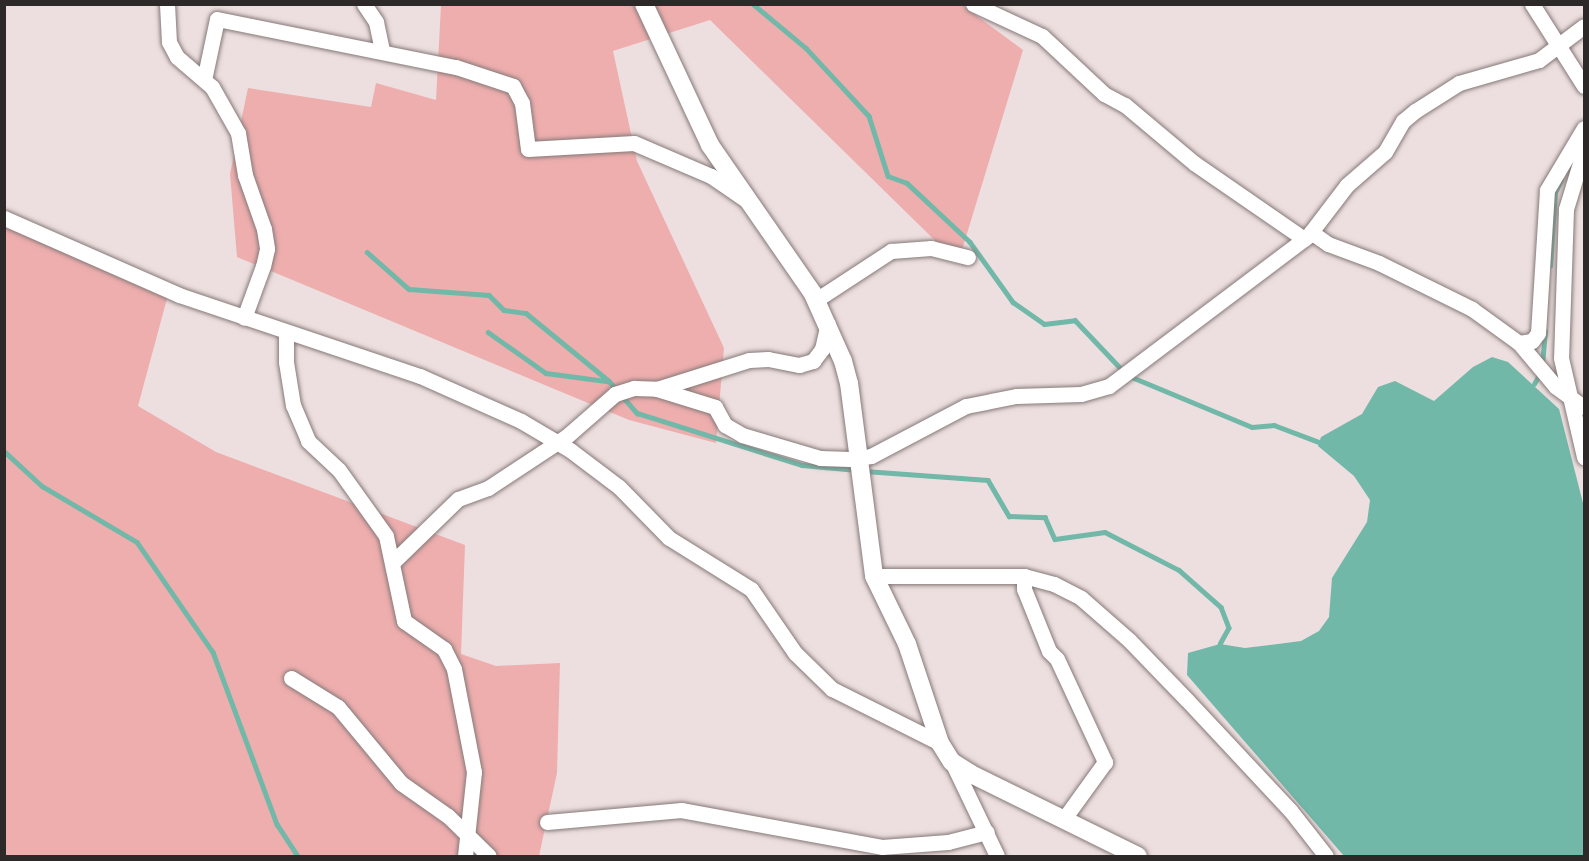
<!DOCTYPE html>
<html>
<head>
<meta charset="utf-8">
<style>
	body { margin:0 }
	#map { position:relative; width:1589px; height:861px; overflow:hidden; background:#eddfdf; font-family:"Varela Round",sans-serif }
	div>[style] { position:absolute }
	.green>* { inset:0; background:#eeaeae }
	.water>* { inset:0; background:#71b8a8 }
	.stream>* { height:4.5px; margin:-2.25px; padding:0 2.25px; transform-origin:2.25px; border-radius:2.25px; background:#71b8a8 }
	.roads { filter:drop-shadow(0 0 2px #857978) drop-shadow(0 0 2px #857978) }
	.minor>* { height:15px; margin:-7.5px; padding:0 7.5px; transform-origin:7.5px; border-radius:7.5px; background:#fff }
	.tertiary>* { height:18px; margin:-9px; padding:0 9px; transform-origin:9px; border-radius:9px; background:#fff }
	span { translate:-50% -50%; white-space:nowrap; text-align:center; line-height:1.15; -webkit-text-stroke:4.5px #fff; paint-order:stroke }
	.frame { position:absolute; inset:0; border:6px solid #2e2929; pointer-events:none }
</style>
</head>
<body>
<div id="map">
	<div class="green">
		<div style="clip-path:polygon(441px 5px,962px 5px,1023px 50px,958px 263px,710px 20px,613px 51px,637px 161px,724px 348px,716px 443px,629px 420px,237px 257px,230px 174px,248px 88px,371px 107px,376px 83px,436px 100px)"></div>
		<div style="clip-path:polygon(5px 222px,168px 295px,138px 406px,216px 452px,465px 545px,461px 654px,496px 666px,560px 663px,557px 773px,539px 856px,5px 856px)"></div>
	</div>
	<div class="water">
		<div style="clip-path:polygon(1492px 357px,1508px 362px,1559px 409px,1584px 507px,1584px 856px,1344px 856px,1187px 675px,1188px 653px,1220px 644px,1245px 648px,1301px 641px,1319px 631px,1329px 617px,1332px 578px,1367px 522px,1370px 500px,1354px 476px,1318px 446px,1321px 437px,1362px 414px,1378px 387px,1395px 381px,1434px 401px,1473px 367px)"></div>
	</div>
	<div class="stream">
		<div style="left:753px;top:4px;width:69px;rotate:39.7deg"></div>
		<div style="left:806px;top:48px;width:93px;rotate:47.2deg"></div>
		<div style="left:869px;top:116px;width:63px;rotate:72.4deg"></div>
		<div style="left:888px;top:176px;width:20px;rotate:20deg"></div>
		<div style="left:907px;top:183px;width:86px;rotate:43.1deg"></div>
		<div style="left:970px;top:242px;width:74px;rotate:54.4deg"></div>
		<div style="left:1013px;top:302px;width:38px;rotate:35deg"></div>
		<div style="left:1044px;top:324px;width:31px;rotate:-7deg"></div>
		<div style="left:1075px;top:320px;width:76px;rotate:46.6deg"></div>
		<div style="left:1127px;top:375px;width:135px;rotate:22.6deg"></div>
		<div style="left:1252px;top:427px;width:22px;rotate:-5deg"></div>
		<div style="left:1274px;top:425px;width:48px;rotate:20.7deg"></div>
		<div style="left:367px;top:252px;width:56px;rotate:41.4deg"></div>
		<div style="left:409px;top:289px;width:80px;rotate:4.3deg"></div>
		<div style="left:489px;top:295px;width:21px;rotate:45deg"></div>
		<div style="left:504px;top:310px;width:22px;rotate:8deg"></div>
		<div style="left:526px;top:313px;width:107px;rotate:39.3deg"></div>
		<div style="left:609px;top:381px;width:43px;rotate:48.8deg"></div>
		<div style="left:637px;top:413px;width:173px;rotate:17.5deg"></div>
		<div style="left:802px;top:465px;width:55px;rotate:5.2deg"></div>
		<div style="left:1550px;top:266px;width:74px;rotate:-86.1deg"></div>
		<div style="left:1555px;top:192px;width:13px;rotate:-63deg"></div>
		<div style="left:488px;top:332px;width:71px;rotate:35.3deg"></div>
		<div style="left:546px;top:373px;width:62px;rotate:7.5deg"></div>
		<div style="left:1542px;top:365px;width:34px;rotate:-85deg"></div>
		<div style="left:1534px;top:384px;width:13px;rotate:-61deg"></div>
		<div style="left:4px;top:451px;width:52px;rotate:42.6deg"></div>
		<div style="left:42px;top:486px;width:110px;rotate:30.5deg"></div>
		<div style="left:137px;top:542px;width:134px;rotate:55.4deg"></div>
		<div style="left:213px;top:652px;width:184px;rotate:69.6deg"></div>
		<div style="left:277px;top:824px;width:38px;rotate:57deg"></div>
		<div style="left:865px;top:471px;width:123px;rotate:4.2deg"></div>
		<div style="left:988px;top:480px;width:42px;rotate:59.7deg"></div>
		<div style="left:1009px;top:516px;width:36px;rotate:2deg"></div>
		<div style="left:1045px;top:517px;width:24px;rotate:66deg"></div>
		<div style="left:1055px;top:539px;width:50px;rotate:-8deg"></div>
		<div style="left:1105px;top:532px;width:83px;rotate:27.2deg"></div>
		<div style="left:1179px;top:570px;width:56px;rotate:41.4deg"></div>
		<div style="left:1221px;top:607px;width:22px;rotate:69deg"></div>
		<div style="left:1229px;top:628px;width:18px;rotate:119deg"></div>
	</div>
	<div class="roads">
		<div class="minor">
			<div style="left:167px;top:4px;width:38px;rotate:87deg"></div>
			<div style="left:169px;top:42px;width:17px;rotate:62deg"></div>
			<div style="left:177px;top:57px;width:46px;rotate:40.6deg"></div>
			<div style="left:212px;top:87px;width:53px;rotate:60.5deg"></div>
			<div style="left:238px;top:133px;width:43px;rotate:80.5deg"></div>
			<div style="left:245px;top:175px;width:57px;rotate:70.6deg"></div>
			<div style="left:264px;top:229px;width:20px;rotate:81deg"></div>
			<div style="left:267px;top:249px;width:17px;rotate:103deg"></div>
			<div style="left:263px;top:266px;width:55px;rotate:110.1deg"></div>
			<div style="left:364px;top:4px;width:22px;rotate:56deg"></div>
			<div style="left:376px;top:22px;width:30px;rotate:78deg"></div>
			<div style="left:973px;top:4px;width:76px;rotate:24.9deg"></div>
			<div style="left:1042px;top:36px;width:85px;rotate:43.1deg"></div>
			<div style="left:1104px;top:94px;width:24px;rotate:28deg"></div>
			<div style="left:1125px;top:105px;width:90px;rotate:40deg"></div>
			<div style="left:1194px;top:163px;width:134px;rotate:34.6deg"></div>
			<div style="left:1532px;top:4px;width:97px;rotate:57.6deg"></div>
			<div style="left:204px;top:80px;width:62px;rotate:-78deg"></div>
			<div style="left:217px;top:19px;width:244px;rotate:11.4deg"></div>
			<div style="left:456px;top:67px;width:60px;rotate:18.4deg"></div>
			<div style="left:513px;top:86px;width:19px;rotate:62deg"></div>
			<div style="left:522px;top:103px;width:46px;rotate:82.6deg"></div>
			<div style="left:528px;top:149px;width:106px;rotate:-3.2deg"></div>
			<div style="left:634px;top:143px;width:84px;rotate:23.2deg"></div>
			<div style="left:711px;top:176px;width:42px;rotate:34.4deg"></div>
			<div style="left:1584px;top:150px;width:62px;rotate:107deg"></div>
			<div style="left:1566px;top:209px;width:149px;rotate:91.9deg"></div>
			<div style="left:1561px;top:358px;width:102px;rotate:76.9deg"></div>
			<div style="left:4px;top:218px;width:191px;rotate:23.7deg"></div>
			<div style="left:179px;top:295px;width:254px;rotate:18.6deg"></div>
			<div style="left:420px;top:376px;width:111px;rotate:24deg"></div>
			<div style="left:521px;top:421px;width:57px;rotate:30.6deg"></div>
			<div style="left:570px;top:450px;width:61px;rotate:37.1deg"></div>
			<div style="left:619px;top:487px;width:71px;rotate:45.6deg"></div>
			<div style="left:669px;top:538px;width:97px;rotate:31.9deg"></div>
			<div style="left:751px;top:589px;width:78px;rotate:55.5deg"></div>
			<div style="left:795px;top:653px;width:52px;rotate:44.2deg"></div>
			<div style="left:832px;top:689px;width:121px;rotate:26.6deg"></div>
			<div style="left:1311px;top:232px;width:21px;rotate:35deg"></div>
			<div style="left:1328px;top:244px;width:54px;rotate:20.4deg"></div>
			<div style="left:1379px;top:263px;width:104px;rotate:26.3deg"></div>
			<div style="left:1472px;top:309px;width:58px;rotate:35.9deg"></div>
			<div style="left:1519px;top:343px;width:13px;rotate:-9deg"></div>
			<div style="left:1532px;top:341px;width:10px;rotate:-53deg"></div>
			<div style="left:1538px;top:333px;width:143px;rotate:-86.4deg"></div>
			<div style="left:1547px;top:190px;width:72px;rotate:-59.2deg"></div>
			<div style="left:816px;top:300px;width:90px;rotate:-33.2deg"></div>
			<div style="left:891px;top:251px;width:40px;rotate:-4.3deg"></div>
			<div style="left:931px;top:248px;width:38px;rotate:14deg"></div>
			<div style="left:286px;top:332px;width:30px;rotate:90deg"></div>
			<div style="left:286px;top:362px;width:44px;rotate:80.8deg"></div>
			<div style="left:293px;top:405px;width:39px;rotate:67deg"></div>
			<div style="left:308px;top:441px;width:42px;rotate:43.1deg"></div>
			<div style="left:339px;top:470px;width:81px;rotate:54.5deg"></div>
			<div style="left:386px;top:536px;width:87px;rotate:78deg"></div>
			<div style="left:404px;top:621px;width:49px;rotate:35deg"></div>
			<div style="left:444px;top:649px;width:22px;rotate:63deg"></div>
			<div style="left:454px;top:669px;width:105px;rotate:79deg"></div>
			<div style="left:474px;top:772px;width:84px;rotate:96.1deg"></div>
			<div style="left:1519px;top:343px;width:57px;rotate:49.9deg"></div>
			<div style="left:1556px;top:387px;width:34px;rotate:36deg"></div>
			<div style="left:657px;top:389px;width:96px;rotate:-17.5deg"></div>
			<div style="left:749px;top:360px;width:19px;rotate:-3deg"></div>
			<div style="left:768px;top:359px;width:32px;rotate:11deg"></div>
			<div style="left:799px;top:365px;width:15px;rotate:-16deg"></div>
			<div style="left:813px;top:361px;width:15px;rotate:-53deg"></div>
			<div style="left:822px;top:349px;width:26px;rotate:-77deg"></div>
			<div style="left:392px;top:563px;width:92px;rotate:-44.1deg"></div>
			<div style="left:458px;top:499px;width:32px;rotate:-20deg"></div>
			<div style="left:488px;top:488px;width:95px;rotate:-33.4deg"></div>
			<div style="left:567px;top:436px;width:64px;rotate:-41.2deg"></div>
			<div style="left:615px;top:394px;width:20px;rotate:-18deg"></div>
			<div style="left:634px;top:388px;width:23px;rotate:2deg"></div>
			<div style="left:657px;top:389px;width:61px;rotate:17.2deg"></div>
			<div style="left:715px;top:407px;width:21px;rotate:61deg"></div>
			<div style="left:725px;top:425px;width:20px;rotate:30deg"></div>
			<div style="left:742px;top:435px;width:81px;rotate:16.4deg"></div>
			<div style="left:820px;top:458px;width:30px;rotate:2deg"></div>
			<div style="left:850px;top:459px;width:21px;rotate:-8deg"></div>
			<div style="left:871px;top:456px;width:107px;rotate:-27.8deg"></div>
			<div style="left:966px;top:406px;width:51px;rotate:-11.3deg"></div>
			<div style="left:1016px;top:396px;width:65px;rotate:-1.8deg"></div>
			<div style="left:1081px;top:394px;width:29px;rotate:-16deg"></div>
			<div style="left:1109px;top:386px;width:249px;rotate:-37deg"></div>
			<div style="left:1308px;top:236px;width:64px;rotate:-52.6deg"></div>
			<div style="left:1347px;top:185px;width:50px;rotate:-41deg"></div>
			<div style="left:1385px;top:152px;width:36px;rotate:-60deg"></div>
			<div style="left:1403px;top:121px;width:16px;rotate:-40deg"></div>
			<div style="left:1415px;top:111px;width:52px;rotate:-32.5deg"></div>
			<div style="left:1459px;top:83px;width:83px;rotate:-16deg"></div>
			<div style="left:1539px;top:60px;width:56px;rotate:-37.1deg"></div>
			<div style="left:874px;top:576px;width:150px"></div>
			<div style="left:1024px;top:576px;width:31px;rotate:15deg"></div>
			<div style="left:1054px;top:584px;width:30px;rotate:27deg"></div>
			<div style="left:1081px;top:598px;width:64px;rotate:41.2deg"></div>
			<div style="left:1129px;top:640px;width:83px;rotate:46deg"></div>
			<div style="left:1187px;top:700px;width:151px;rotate:46.9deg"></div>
			<div style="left:1290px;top:810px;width:58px;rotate:52deg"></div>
			<div style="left:1024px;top:576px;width:13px;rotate:90deg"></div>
			<div style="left:1024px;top:589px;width:67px;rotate:68deg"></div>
			<div style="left:1049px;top:651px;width:11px;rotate:45deg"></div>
			<div style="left:1057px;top:659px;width:114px;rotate:65deg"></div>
			<div style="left:1105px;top:762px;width:72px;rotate:125.9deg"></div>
			<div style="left:291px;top:678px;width:55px;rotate:31.7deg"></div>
			<div style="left:338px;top:707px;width:99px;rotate:50.3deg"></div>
			<div style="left:401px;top:783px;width:57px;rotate:35.1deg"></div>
			<div style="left:448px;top:816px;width:57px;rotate:44.3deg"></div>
			<div style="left:952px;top:762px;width:104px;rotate:64.4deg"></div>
			<div style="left:547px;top:822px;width:135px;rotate:-5.1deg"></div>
			<div style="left:681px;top:810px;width:204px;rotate:10.4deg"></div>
			<div style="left:882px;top:847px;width:66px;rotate:-4.3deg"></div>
			<div style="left:948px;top:842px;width:40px;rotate:-14.4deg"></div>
		</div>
		<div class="tertiary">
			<div style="left:644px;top:4px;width:156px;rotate:64.9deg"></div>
			<div style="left:710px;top:145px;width:181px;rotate:55.3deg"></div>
			<div style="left:813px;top:294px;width:73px;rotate:65.9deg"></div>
			<div style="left:843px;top:361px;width:23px;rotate:75deg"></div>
			<div style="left:849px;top:383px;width:195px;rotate:82.6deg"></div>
			<div style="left:874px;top:576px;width:76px;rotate:64.1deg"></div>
			<div style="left:907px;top:644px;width:104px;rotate:71.6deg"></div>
			<div style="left:940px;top:743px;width:22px;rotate:58deg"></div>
			<div style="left:952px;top:762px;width:22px;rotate:32deg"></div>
			<div style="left:971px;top:774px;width:186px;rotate:26.2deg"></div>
		</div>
	</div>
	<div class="frame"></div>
</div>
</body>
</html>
